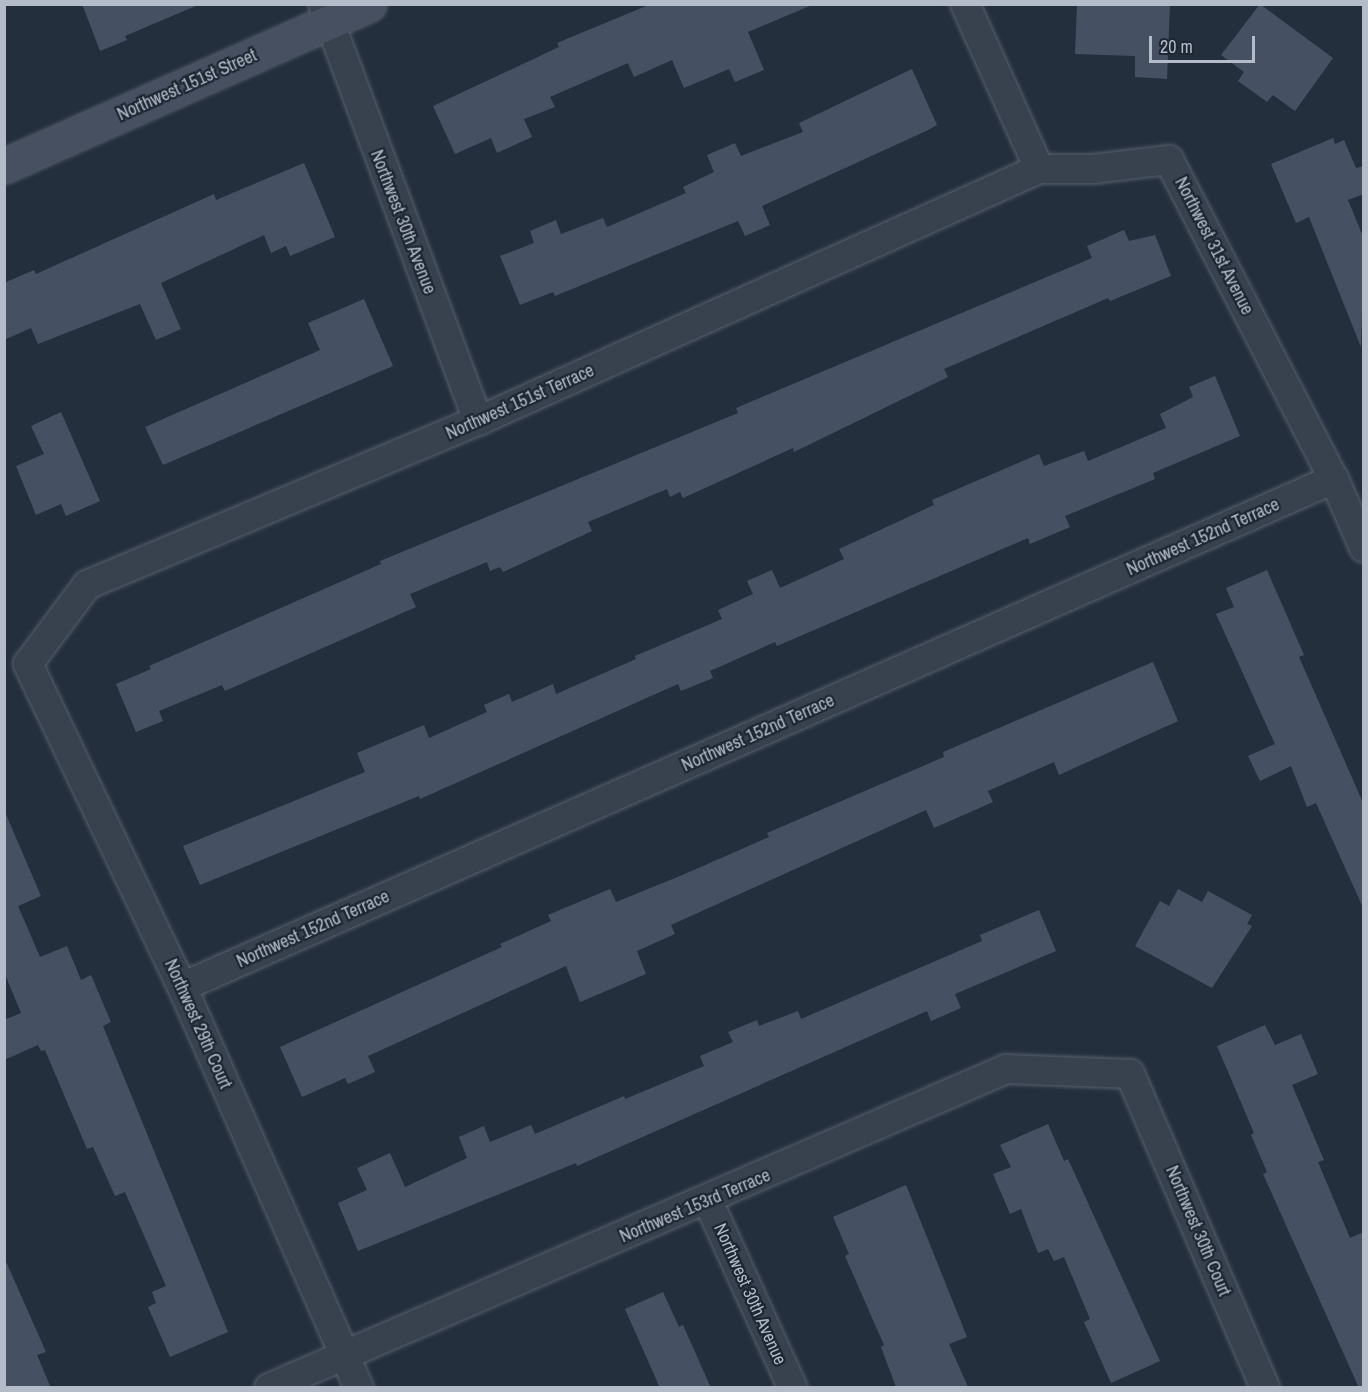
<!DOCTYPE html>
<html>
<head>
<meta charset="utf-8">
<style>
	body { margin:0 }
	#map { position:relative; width:1368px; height:1392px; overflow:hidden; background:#242f3e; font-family:"Archivo Narrow",sans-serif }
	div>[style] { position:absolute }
	.building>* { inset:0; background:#455162 }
	.roads { filter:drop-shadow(0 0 2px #565f6c) drop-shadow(0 0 2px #565f6c) }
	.street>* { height:28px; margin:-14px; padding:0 14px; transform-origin:14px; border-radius:14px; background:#38414e }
	.secondary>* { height:33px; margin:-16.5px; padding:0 16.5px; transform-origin:16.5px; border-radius:16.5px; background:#465061 }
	span { translate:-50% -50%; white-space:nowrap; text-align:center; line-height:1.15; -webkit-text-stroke:4.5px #1d2633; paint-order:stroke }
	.street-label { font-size:18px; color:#b4bcc9 }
	.frame { position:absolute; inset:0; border:6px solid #b4bcc9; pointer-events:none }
	.scale { position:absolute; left:1149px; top:36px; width:106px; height:27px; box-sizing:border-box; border:3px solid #b4bcc9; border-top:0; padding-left:8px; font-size:18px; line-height:21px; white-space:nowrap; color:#b4bcc9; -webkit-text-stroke:4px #1d2633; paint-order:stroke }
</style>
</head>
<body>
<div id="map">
	<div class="building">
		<div style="clip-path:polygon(82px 4px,131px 4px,198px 5px,125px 36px,127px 40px,100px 51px)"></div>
		<div style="clip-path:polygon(651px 4px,812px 5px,748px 32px,764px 70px,735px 82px,729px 69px,684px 88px,672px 60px,634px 77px,628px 63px,550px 97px,555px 107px,524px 119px,532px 137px,497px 153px,491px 138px,455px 154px,433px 106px,559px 47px,557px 43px)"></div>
		<div style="clip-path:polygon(1077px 4px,1170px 4px,1167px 79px,1135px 77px,1135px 56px,1075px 54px)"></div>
		<div style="clip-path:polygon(1260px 4px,1333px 58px,1295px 111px,1273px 95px,1267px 102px,1238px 81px,1244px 72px,1221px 55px)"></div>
		<div style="clip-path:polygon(912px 69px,937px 125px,926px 131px,762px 206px,770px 225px,745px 236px,738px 221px,555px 296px,553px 292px,520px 305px,500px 256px,534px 243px,530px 231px,556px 220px,561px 234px,603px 218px,607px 227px,686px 193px,683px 187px,714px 172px,707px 155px,735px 143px,741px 156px,803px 132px,799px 123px)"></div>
		<div style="clip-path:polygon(1333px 138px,1335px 144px,1344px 140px,1356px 168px,1364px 166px,1364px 194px,1348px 200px,1364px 239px,1361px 347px,1309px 217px,1296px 223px,1271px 164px)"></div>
		<div style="clip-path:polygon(304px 163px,335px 237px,290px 256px,286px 246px,271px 253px,264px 235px,161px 283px,181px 329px,156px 340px,140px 304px,38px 344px,31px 328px,4px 340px,4px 283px,34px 270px,36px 274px,214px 194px,216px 200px)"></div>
		<div style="clip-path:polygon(1124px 230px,1129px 241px,1155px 235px,1171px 276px,1110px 301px,1108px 298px,944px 369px,948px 377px,794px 452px,793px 448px,683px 498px,680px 492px,670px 497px,667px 489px,588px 522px,592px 531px,503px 572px,500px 567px,490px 571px,487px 562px,410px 594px,416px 607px,225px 691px,222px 685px,159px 711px,163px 721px,136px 732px,116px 684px,151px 669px,149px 666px,381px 564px,380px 561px,738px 413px,736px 408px,1092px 258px,1087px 246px)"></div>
		<div style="clip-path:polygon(364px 299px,393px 366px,163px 465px,145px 427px,320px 350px,308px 323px)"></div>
		<div style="clip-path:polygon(1215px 376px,1240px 436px,1153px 473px,1155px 479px,1065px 516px,1070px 527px,1030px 544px,1028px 538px,777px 646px,775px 642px,710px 671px,713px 678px,681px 691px,678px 684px,420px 799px,419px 796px,200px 885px,183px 846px,365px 772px,357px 753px,424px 725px,429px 738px,487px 712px,484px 705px,509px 694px,512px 702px,553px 684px,556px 694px,636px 659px,635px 656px,722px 619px,718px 610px,753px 594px,747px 581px,772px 570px,780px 588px,844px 559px,839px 549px,934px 505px,932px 500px,1039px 454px,1044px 466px,1084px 451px,1088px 461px,1166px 428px,1160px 414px,1193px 397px,1189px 387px)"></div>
		<div style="clip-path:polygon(61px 412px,100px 501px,66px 516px,61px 504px,36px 515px,16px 466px,44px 454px,31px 426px)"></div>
		<div style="clip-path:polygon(1267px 570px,1304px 655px,1299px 657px,1364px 805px,1364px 910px,1316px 803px,1307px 807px,1291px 766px,1260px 781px,1248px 756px,1275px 744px,1216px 614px,1234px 607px,1226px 588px)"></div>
		<div style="clip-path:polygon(1153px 662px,1178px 721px,1059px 775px,1054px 762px,988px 791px,993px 802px,934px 828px,926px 810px,671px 925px,675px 934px,637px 951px,646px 974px,580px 1002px,566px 966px,368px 1056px,375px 1072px,348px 1084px,345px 1078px,302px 1097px,280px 1047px,502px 947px,500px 944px,551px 921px,548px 915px,610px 889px,616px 902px,680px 876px,769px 837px,767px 833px,944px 757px,943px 752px)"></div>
		<div style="clip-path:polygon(5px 812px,41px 896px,18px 906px,40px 957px,67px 946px,81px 980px,91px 975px,111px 1022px,103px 1026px,228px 1332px,170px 1357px,148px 1307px,156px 1303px,152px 1292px,166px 1286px,125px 1192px,115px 1196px,93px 1147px,87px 1149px,45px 1050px,41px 1051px,38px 1045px,4px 1060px,4px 1020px,21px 1013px,4px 972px)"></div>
		<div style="clip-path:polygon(1178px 889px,1202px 902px,1208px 891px,1252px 915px,1247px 924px,1252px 926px,1212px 988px,1135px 946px,1160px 901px,1169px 906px)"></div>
		<div style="clip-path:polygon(1039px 910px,1056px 951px,955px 994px,961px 1008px,931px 1021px,927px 1011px,577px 1166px,576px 1163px,358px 1251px,338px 1203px,367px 1190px,357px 1168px,390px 1153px,405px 1187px,467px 1158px,459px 1137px,484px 1126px,490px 1142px,531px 1125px,535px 1134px,624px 1096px,625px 1099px,704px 1066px,700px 1056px,733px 1042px,728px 1032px,757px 1020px,759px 1026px,798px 1011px,801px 1019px,982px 941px,980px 935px)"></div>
		<div style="clip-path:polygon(1265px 1025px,1275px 1045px,1301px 1034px,1318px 1074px,1292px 1085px,1324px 1160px,1318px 1162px,1350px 1238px,1364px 1232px,1364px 1388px,1359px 1388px,1263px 1174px,1267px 1172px,1251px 1135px,1254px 1133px,1217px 1046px)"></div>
		<div style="clip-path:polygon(1048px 1124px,1064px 1161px,1068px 1159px,1160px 1361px,1111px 1383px,1084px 1322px,1090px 1319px,1064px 1257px,1054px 1261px,1048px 1249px,1038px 1253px,1021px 1209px,1010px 1214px,993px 1174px,1011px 1167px,1000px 1145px)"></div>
		<div style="clip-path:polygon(906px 1185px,967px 1337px,949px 1344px,968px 1387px,896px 1387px,881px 1347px,884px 1345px,845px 1256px,849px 1254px,833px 1217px)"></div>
		<div style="clip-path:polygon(4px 1257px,46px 1352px,37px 1355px,51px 1388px,4px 1388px)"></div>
		<div style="clip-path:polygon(663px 1292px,679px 1327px,683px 1325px,711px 1388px,660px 1388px,625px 1309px)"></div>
	</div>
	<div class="roads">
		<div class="street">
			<div style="left:323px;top:4px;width:445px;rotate:69.6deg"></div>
			<div style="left:965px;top:4px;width:181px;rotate:65.8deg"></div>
			<div style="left:182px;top:987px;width:1259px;rotate:-23.8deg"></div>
			<div style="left:708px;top:1201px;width:205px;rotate:65.6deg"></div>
			<div style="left:269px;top:1388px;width:803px;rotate:-23.4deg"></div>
			<div style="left:1006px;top:1069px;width:124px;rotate:2.3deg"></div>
			<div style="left:1130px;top:1074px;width:342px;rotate:66.7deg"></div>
			<div style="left:359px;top:1388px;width:438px;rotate:-113.8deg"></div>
			<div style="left:182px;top:987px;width:358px;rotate:-115.5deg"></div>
			<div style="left:28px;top:664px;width:99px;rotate:-53.2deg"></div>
			<div style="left:87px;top:585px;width:424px;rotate:-22.8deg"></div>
			<div style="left:478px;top:421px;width:615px;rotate:-24.19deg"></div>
			<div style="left:1039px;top:169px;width:54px"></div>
			<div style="left:1093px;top:169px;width:77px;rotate:-6.8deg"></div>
			<div style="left:1169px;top:160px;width:359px;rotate:62.7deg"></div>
			<div style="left:1334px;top:479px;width:75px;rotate:66.5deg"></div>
		</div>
		<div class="secondary">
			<div style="left:4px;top:166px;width:399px;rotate:-23.9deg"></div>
		</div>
	</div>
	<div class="street-label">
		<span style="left:187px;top:85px;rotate:-24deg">Northwest 151st Street</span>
		<span style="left:403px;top:222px;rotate:69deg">Northwest 30th Avenue</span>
		<span style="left:1214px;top:246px;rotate:63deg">Northwest 31st Avenue</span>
		<span style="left:520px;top:402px;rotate:-24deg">Northwest 151st Terrace</span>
		<span style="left:1203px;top:537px;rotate:-24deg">Northwest 152nd Terrace</span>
		<span style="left:758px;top:733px;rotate:-24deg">Northwest 152nd Terrace</span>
		<span style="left:313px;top:929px;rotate:-24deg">Northwest 152nd Terrace</span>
		<span style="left:198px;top:1024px;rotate:66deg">Northwest 29th Court</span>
		<span style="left:695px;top:1206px;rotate:-23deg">Northwest 153rd Terrace</span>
		<span style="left:1198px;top:1231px;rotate:67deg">Northwest 30th Court</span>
		<span style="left:750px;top:1294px;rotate:66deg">Northwest 30th Avenue</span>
	</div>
	<div class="frame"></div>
	<div class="scale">20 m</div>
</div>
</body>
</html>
